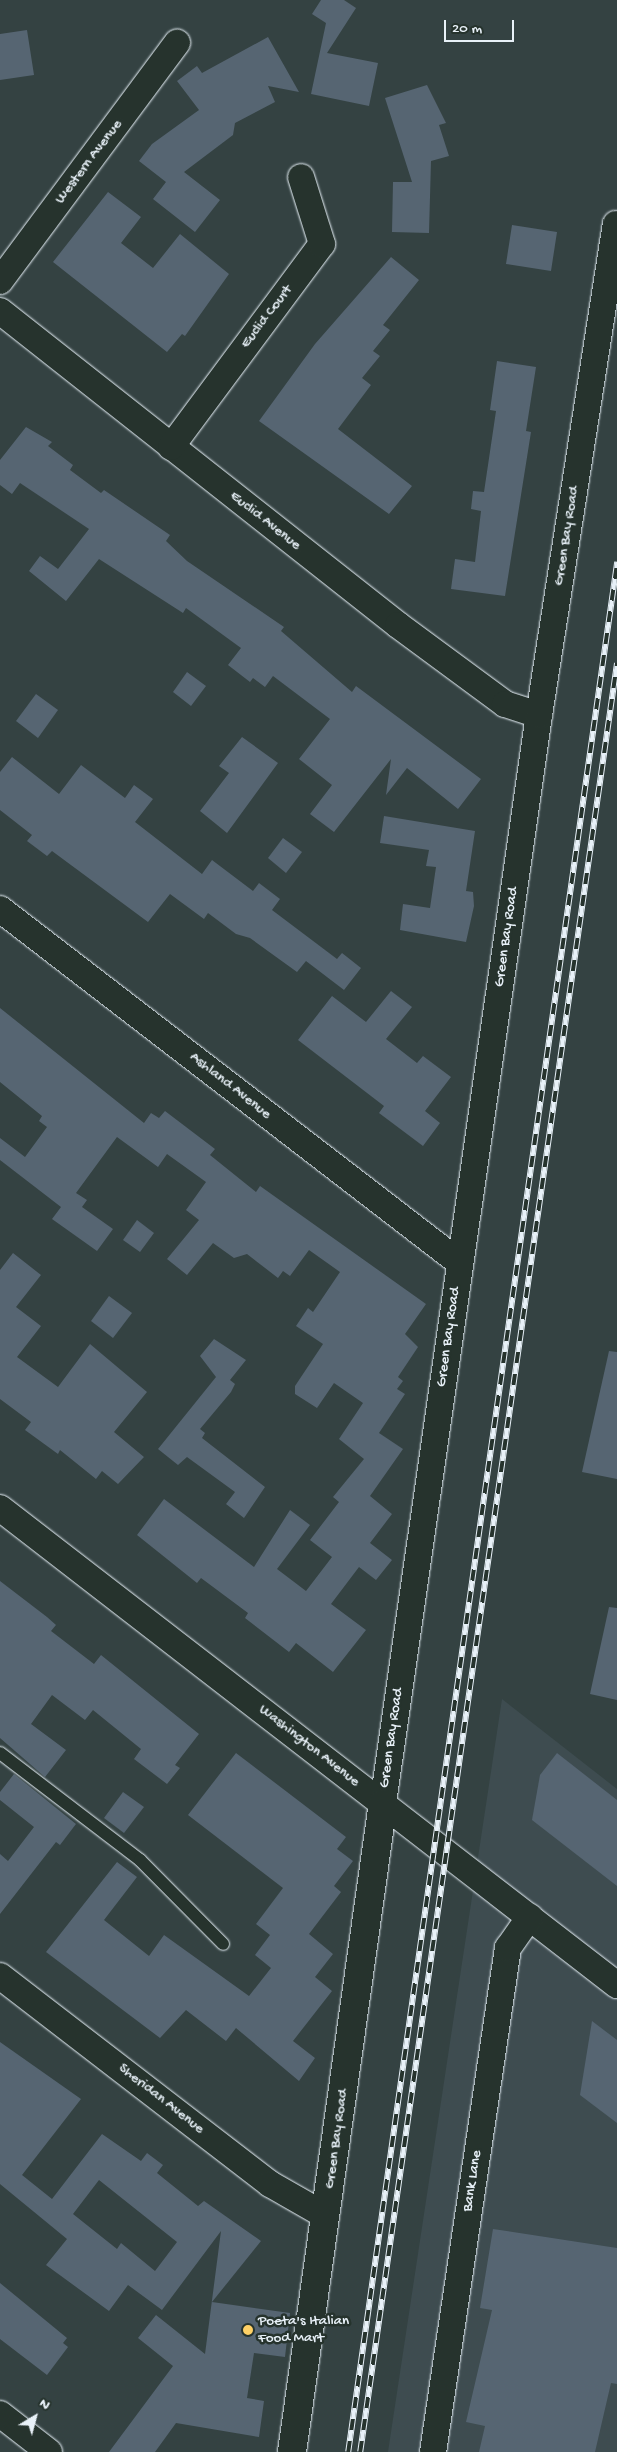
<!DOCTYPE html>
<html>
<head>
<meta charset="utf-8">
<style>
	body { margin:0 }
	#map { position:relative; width:617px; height:2452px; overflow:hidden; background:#344242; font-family:"Gochi Hand",sans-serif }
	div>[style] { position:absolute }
	.built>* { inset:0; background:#3e4c50 }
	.building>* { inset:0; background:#566572 }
	.roads { filter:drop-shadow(0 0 1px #e8f1f8) drop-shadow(0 0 1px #e8f1f8) }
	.lane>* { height:12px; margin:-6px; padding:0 6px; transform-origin:6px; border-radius:6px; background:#26332d }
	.street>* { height:26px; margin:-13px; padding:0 13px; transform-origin:13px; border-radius:13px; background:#26332d }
	.secondary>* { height:28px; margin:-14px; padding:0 14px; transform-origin:14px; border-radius:14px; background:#26332d }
	.rail>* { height:5.5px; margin-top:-2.75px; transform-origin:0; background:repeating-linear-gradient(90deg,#26332d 0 11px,#e8f1f8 0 22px); box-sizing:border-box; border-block:1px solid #e8f1f8 }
	.dots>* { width:14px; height:14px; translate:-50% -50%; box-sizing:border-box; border:2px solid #26332d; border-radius:50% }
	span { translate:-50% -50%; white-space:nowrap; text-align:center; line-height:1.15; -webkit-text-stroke:5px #26332d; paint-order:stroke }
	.street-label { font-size:15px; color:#e8f1f8 }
	.poi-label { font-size:15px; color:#e8f1f8 }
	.left { translate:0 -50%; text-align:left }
	.north { position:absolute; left:10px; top:2392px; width:50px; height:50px; -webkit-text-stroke:4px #26332d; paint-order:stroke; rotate:37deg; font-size:14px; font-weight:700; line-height:20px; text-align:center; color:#e8f1f8 }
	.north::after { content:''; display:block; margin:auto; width:18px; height:22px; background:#e8f1f8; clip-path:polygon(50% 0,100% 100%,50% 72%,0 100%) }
	.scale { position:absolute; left:444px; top:20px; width:70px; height:22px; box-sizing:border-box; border:2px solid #e8f1f8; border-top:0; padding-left:6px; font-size:15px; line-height:18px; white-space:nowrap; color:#e8f1f8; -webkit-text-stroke:4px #26332d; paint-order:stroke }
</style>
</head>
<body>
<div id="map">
	<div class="built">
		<div style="clip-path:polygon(502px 1699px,617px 1789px,617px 2452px,388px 2452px)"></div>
	</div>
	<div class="building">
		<div style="clip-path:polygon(321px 0,344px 0,356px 8px,327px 53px,378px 63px,369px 106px,311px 94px,326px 23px,312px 14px)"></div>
		<div style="clip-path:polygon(27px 30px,34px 75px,0 80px,0 34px)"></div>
		<div style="clip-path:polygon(268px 37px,299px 92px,268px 86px,275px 102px,235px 123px,233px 135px,184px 172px,220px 200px,195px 232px,153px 199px,166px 182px,139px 161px,152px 144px,199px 110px,177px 81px,197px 66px,202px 73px)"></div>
		<div style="clip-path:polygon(427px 85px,446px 123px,439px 125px,449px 156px,431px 161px,429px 233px,392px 232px,393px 182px,412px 182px,385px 98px)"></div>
		<div style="clip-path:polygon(108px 192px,141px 217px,121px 243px,153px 268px,180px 234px,229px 274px,185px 336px,182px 334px,167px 352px,53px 262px)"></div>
		<div style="clip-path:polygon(512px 225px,557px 232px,551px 271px,506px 264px)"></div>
		<div style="clip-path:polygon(391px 257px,419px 280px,383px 325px,390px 330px,373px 351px,380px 356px,362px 378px,371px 385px,338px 429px,412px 486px,389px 514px,259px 421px,315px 344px)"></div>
		<div style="clip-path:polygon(497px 361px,536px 367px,526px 431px,531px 432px,505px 596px,451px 589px,455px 559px,475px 562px,481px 511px,471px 509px,473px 491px,484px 492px,496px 411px,490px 410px)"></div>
		<div style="clip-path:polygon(26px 427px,52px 442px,48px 446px,73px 465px,70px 470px,101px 493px,104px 490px,170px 535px,166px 541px,187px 561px,284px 627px,281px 631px,352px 692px,356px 686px,481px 779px,458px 809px,407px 768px,386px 795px,391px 759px,334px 832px,310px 814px,332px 785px,299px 759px,330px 719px,273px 676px,265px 687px,253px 678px,250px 682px,228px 665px,241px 648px,186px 608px,183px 613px,99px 559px,66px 601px,29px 571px,40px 556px,58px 569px,89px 529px,20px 483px,12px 494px,0 485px,0 460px)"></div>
		<div style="clip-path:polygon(187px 672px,206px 686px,191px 706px,173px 692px)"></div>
		<div style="clip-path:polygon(36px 694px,58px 710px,38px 738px,16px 721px)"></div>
		<div style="clip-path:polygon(242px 737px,278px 763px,227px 833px,200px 811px,229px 773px,219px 766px)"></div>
		<div style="clip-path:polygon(12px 757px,59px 794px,81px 765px,125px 798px,134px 785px,153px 799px,135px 822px,202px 874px,212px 860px,253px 891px,259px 883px,280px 899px,272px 910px,337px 959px,342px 953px,361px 968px,344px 990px,306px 961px,297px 972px,250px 938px,236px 934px,208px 913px,204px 919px,170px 894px,148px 922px,52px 851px,47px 856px,27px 841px,32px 835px,0 810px,0 772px)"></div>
		<div style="clip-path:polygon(384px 816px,475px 831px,466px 891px,473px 892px,474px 906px,466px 942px,400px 930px,403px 904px,430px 908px,436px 867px,426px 866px,429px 850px,380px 843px)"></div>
		<div style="clip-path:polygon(283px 838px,302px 852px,286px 873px,268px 858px)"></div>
		<div style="clip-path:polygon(391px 991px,412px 1007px,386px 1039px,417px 1063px,423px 1056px,451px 1077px,425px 1111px,440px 1123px,423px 1146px,379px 1113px,384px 1106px,298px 1040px,332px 996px,366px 1022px)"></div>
		<div style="clip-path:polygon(0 1008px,144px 1123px,151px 1113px,159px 1118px,165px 1111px,215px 1149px,210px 1155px,256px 1192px,260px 1186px,426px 1304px,405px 1334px,418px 1347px,398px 1377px,403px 1381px,397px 1389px,405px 1394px,379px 1433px,403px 1449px,370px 1496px,392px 1514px,370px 1543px,392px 1560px,376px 1580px,359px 1567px,331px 1604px,366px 1630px,333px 1672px,296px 1643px,289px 1652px,245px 1618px,248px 1613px,201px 1578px,197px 1583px,137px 1535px,164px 1499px,254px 1567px,290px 1510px,310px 1525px,277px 1569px,306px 1591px,332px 1557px,310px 1540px,339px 1502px,333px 1497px,364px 1459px,339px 1439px,363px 1403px,334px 1383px,317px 1408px,295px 1394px,295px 1386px,323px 1344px,296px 1326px,308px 1308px,313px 1312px,340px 1272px,309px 1250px,290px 1276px,283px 1271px,278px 1278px,247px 1254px,234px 1258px,213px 1243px,187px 1275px,167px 1259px,199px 1220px,186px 1210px,206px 1182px,167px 1154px,158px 1167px,117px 1137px,76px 1193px,87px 1200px,82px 1207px,113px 1229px,97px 1251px,52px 1219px,61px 1207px,0 1160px,0 1138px,25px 1157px,47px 1127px,39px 1121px,42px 1116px,0 1082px)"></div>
		<div style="clip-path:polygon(137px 1220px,154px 1233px,140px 1252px,123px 1240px)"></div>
		<div style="clip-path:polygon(13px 1253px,41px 1275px,16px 1307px,41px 1326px,17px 1357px,58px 1387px,90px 1344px,147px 1392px,114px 1432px,144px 1457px,118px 1484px,102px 1471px,96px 1479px,60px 1450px,58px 1454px,25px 1430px,31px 1422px,0 1399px,0 1270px)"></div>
		<div style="clip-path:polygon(109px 1296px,132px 1313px,113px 1338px,91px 1321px)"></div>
		<div style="clip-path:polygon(214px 1339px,246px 1360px,230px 1380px,235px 1384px,231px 1392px,200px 1429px,205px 1433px,202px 1438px,265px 1487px,244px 1518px,226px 1504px,235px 1492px,187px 1457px,178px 1465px,158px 1449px,216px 1377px,200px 1356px)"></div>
		<div style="clip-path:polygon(609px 1351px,617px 1352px,617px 1479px,582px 1472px)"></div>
		<div style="clip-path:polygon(0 1581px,47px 1617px,56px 1625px,51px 1631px,94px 1664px,101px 1655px,199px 1734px,175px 1765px,180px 1768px,167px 1784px,134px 1759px,141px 1749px,93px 1710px,85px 1720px,52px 1695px,31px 1724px,66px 1750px,45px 1777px,0 1738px)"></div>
		<div style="clip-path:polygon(609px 1607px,617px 1608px,617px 1700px,590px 1694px)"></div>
		<div style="clip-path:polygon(236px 1753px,346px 1837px,337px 1849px,353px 1861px,334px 1886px,341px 1892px,309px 1934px,333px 1954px,315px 1977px,332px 1991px,293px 2041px,315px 2058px,299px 2081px,236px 2028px,226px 2041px,186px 2010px,160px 2038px,46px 1952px,117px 1862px,137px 1877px,104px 1920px,149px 1956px,164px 1935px,249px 1996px,271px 1968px,255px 1955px,270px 1935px,256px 1924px,283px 1888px,188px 1815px)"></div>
		<div style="clip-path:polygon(557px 1753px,617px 1800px,617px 1886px,532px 1820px,540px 1775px)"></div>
		<div style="clip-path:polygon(14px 1774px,76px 1824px,60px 1845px,56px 1842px,0 1914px,0 1854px,8px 1861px,34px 1827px,0 1800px,0 1792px)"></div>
		<div style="clip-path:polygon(123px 1792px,144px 1807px,124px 1833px,104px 1818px)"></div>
		<div style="clip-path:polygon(592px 2021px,617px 2040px,617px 2123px,580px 2095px)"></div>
		<div style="clip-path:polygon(evenodd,0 2042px,81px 2099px,22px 2175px,52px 2199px,102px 2134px,141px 2161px,147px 2153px,163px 2165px,157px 2173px,198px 2206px,204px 2201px,261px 2241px,212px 2302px,290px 2313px,285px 2357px,254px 2353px,247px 2398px,264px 2401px,259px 2437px,176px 2423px,155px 2452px,109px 2452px,173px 2366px,138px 2338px,156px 2315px,205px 2354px,221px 2231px,162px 2310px,128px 2285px,109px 2311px,46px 2265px,67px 2239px,0 2184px,0 2042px,99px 2180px,177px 2242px,155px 2271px,121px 2243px,117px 2249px,73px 2214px,99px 2180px)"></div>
		<div style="clip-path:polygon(493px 2229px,617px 2248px,617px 2384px,611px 2383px,595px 2452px,479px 2452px,485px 2426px,466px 2422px,492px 2310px,480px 2308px)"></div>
		<div style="clip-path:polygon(0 2283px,67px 2338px,63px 2343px,68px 2347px,47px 2375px,0 2339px)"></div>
	</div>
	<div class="roads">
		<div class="lane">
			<div style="left:0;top:1753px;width:176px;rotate:37.4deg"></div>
			<div style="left:140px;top:1860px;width:118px;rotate:45.3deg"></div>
		</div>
		<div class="street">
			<div style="left:0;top:281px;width:297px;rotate:-53.4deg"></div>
			<div style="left:0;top:311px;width:507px;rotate:38.27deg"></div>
			<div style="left:398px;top:625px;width:133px;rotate:36.4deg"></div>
			<div style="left:505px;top:704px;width:36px;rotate:18deg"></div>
			<div style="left:171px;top:447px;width:253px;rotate:-53.4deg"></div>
			<div style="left:322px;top:244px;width:70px;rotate:-107.4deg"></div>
			<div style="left:0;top:909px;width:580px;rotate:37.58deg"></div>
			<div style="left:0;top:1508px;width:780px;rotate:37.71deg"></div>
			<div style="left:383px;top:1803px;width:1099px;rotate:-81.84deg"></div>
			<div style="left:539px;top:715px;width:497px;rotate:-81.1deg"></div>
			<div style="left:0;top:1976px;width:341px;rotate:37.6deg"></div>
			<div style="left:270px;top:2184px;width:64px;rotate:29.7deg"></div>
			<div style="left:0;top:2414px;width:62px;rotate:37.8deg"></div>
			<div style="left:433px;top:2452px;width:510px;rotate:-81.54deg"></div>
			<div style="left:508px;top:1948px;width:38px;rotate:-55deg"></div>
		</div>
		<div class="secondary">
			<div style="left:292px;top:2452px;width:655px;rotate:-82.02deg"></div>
		</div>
	</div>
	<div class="rail">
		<div style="left:348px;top:2452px;width:1909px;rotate:-81.9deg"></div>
		<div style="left:360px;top:2452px;width:1807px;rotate:-81.83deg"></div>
	</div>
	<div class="dots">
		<div style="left:248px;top:2330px;background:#ffd166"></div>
	</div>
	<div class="street-label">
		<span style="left:89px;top:162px;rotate:-53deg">Western Avenue</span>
		<span style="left:267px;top:317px;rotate:-53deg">Euclid Court</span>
		<span style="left:265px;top:521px;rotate:38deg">Euclid Avenue</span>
		<span style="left:567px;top:536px;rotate:-81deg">Green Bay Road</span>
		<span style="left:507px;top:937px;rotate:-82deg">Green Bay Road</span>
		<span style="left:230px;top:1086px;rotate:38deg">Ashland Avenue</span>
		<span style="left:449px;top:1337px;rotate:-82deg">Green Bay Road</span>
		<span style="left:392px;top:1738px;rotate:-82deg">Green Bay Road</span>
		<span style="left:309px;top:1746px;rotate:38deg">Washington Avenue</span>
		<span style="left:161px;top:2099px;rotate:38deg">Sheridan Avenue</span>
		<span style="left:337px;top:2139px;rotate:-82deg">Green Bay Road</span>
		<span style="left:473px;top:2181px;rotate:-81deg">Bank Lane</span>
	</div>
	<div class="poi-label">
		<span class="left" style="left:258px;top:2330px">Poeta's Italian<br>Food Mart</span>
	</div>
	<div class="north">N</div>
	<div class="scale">20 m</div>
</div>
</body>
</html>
